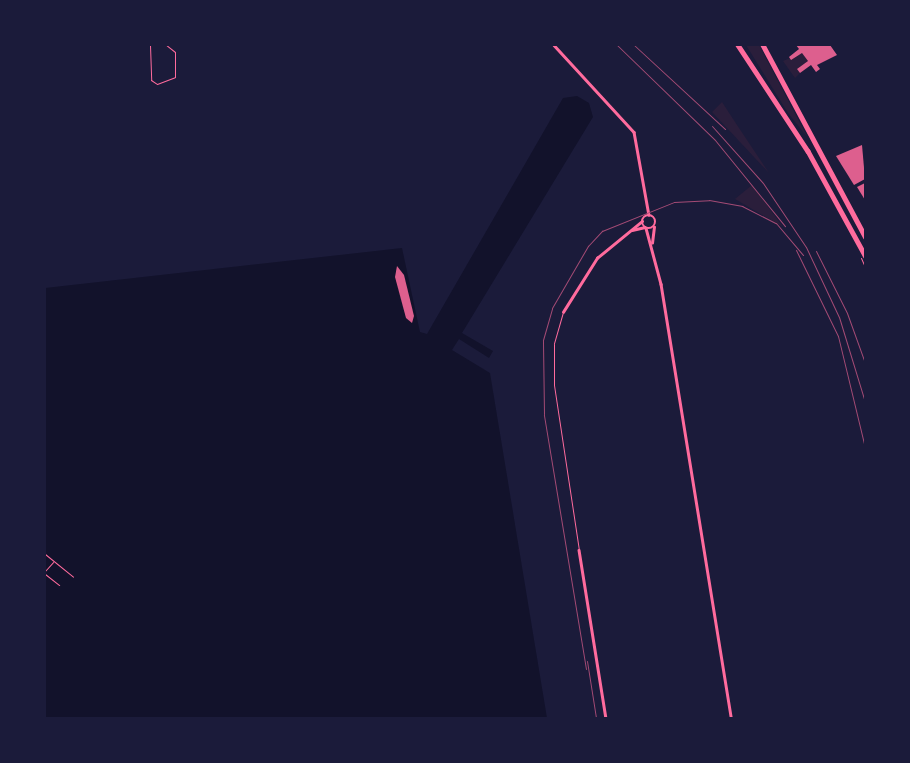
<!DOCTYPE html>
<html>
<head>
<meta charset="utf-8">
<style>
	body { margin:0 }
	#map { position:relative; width:910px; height:763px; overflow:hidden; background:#1b1b3a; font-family:Barlow,sans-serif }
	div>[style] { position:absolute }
	.green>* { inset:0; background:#2a1e3b }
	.water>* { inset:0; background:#12122b }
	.building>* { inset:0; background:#dd5f8e }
	.path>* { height:1px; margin:-0.5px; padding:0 0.5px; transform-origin:0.5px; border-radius:0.5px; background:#ff6b9d }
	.service>* { height:1px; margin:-0.5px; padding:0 0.5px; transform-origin:0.5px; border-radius:0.5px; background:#ff6b9d }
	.minor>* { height:2.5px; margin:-1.25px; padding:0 1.25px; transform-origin:1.25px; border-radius:1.25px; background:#ff6b9d }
	.minor>.ring { margin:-1.25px; padding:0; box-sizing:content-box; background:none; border:2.5px solid #ff6b9d; border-radius:50% }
	.trunk>* { height:4.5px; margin:-2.25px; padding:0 2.25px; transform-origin:2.25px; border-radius:2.25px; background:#ff6b9d }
	.rail>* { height:1px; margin:-0.5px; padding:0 0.5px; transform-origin:0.5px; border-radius:0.5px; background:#a44b75 }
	span { translate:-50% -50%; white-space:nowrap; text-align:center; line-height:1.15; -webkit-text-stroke:4px #1b1b3a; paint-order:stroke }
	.frame { position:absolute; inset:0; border:46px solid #1b1b3a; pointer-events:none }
</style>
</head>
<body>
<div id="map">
	<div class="green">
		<div style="clip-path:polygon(746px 45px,759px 45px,808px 138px,788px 113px)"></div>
		<div style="clip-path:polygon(802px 53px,808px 61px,797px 69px,800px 73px,795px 78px,783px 61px)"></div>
		<div style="clip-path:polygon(722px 102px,737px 125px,769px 173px,712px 112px)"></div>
		<div style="clip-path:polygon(752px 185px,783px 227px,735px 199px)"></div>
	</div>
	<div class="water">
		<div style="clip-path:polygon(577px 96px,589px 103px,593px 117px,462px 333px,493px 351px,489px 358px,459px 339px,452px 350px,490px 373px,547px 718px,45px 718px,45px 288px,402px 248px,420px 332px,427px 334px,563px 98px)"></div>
	</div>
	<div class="building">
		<div style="clip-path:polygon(796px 45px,830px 45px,837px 55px,817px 65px,820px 69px,816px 72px,811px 65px,800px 73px,797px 69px,808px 61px,802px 53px,791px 60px,789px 57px,799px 49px)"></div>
		<div style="clip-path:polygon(862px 145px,865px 179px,854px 185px,836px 156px)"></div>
		<div style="clip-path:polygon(865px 183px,865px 200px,857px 187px)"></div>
		<div style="clip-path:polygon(397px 266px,404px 275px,414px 316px,412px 323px,406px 318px,395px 277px)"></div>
	</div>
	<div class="path">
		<div style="left:861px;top:258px;width:10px;rotate:66deg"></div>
		<div style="left:45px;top:554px;width:36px;rotate:39deg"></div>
		<div style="left:45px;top:571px;width:12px;rotate:-48deg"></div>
		<div style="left:45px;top:574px;width:18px;rotate:38deg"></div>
	</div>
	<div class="service">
		<div style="left:150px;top:45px;width:35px;rotate:88deg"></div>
		<div style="left:151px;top:80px;width:7px;rotate:34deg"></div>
		<div style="left:157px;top:84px;width:19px;rotate:-21deg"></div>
		<div style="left:175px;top:77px;width:25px;rotate:-90deg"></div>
		<div style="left:175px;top:52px;width:11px;rotate:-142deg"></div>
		<div style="left:563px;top:312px;width:33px;rotate:106deg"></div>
		<div style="left:554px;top:344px;width:41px;rotate:90deg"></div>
		<div style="left:554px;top:385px;width:167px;rotate:81.4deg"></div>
	</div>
	<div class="minor">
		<div style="left:554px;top:45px;width:118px;rotate:47.4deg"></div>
		<div style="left:634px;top:132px;width:84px;rotate:79.8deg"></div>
		<div class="ring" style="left:642px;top:215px;width:11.5px;height:11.5px"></div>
		<div style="left:646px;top:228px;width:58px;rotate:75deg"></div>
		<div style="left:661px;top:284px;width:440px;rotate:80.8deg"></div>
		<div style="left:632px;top:230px;width:13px;rotate:-13deg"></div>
		<div style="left:652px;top:243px;width:16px;rotate:-83deg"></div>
		<div style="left:563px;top:312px;width:64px;rotate:-57.8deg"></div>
		<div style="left:597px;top:258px;width:58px;rotate:-39.4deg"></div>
		<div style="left:579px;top:550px;width:170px;rotate:80.9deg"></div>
	</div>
	<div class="trunk">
		<div style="left:738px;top:45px;width:127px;rotate:56.6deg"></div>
		<div style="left:808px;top:151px;width:119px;rotate:61.3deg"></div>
		<div style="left:763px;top:45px;width:217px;rotate:61.9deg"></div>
	</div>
	<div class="rail">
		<div style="left:617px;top:45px;width:136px;rotate:44.1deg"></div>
		<div style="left:715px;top:140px;width:111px;rotate:50.9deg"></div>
		<div style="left:634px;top:45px;width:124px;rotate:42.7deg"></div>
		<div style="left:712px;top:126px;width:76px;rotate:48.2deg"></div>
		<div style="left:763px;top:183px;width:77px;rotate:56.1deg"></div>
		<div style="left:806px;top:247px;width:77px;rotate:64.8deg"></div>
		<div style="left:839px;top:317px;width:89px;rotate:73deg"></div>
		<div style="left:796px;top:250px;width:96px;rotate:64deg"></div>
		<div style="left:838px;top:336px;width:115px;rotate:76.4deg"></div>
		<div style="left:816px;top:251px;width:69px;rotate:63.4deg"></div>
		<div style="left:847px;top:313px;width:53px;rotate:70.2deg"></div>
		<div style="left:587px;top:661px;width:58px;rotate:81deg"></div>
		<div style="left:586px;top:669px;width:258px;rotate:-99.4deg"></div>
		<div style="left:544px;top:414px;width:74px;rotate:-90.8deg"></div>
		<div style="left:543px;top:340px;width:33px;rotate:-74deg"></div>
		<div style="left:552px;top:308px;width:72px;rotate:-59.9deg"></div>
		<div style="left:588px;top:246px;width:21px;rotate:-47deg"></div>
		<div style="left:602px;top:231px;width:78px;rotate:-21.9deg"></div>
		<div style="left:674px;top:202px;width:35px;rotate:-3deg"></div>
		<div style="left:709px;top:200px;width:34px;rotate:10deg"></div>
		<div style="left:742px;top:206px;width:38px;rotate:27deg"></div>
		<div style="left:776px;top:223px;width:42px;rotate:49.8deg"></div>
	</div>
	<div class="frame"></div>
</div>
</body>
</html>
